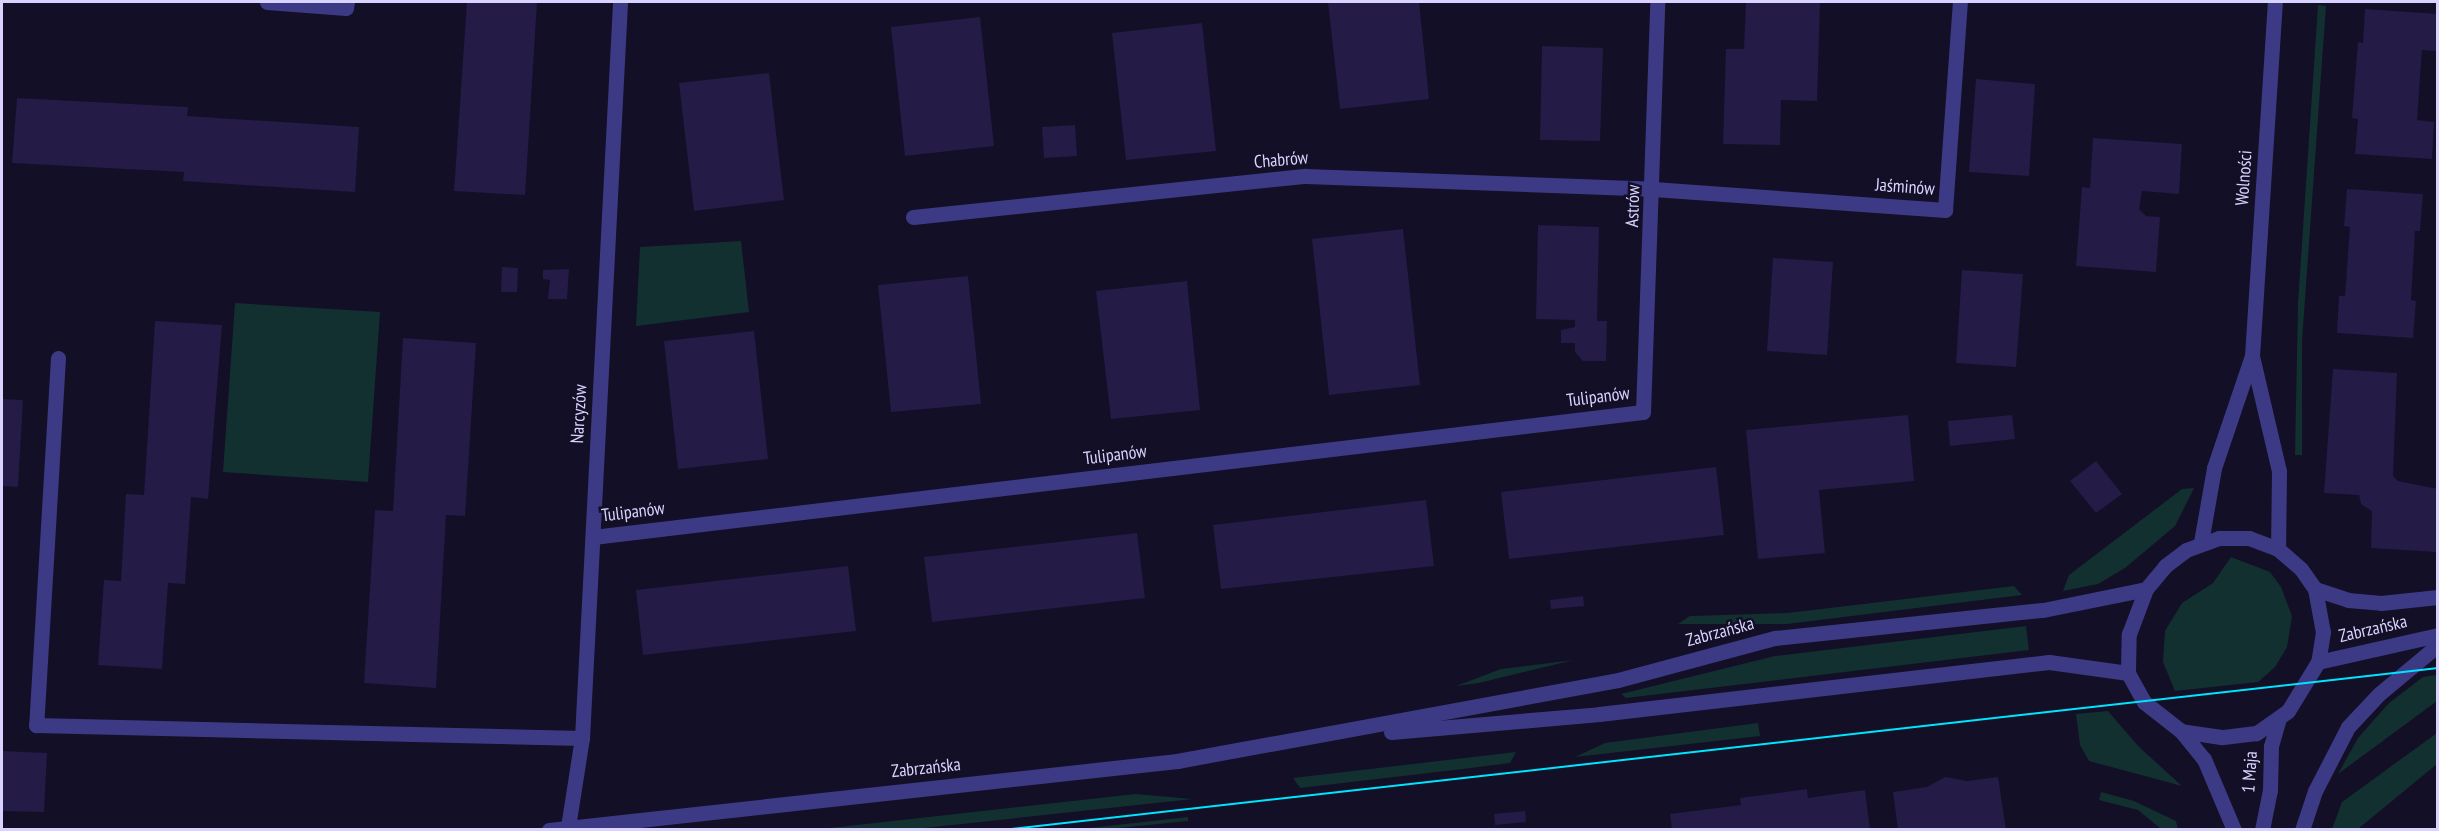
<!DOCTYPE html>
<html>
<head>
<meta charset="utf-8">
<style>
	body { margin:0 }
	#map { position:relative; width:2439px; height:831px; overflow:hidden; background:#130f26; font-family:"PT Sans Narrow",sans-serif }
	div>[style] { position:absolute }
	.green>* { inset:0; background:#12302f }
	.building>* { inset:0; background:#241b47 }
	.minor>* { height:15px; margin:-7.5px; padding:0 7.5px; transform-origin:7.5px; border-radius:7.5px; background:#3d3a85 }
	.tram>* { height:1.5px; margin:-0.75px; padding:0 0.75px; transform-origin:0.75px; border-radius:0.75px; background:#00e5ff }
	span { translate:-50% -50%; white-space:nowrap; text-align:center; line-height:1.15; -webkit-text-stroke:5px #130f26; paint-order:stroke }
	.street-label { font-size:18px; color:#d9d4ff }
	.frame { position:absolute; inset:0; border:3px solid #d9d4ff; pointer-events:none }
</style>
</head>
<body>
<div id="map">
	<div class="green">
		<div style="clip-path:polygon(2318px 5px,2326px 6px,2302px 341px,2302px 455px,2295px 455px,2298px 303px)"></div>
		<div style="clip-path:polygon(741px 241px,749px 312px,636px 326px,640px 247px)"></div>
		<div style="clip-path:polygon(235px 303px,380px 312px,368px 482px,223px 472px)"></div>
		<div style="clip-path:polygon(2194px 488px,2175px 526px,2125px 568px,2098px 584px,2063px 591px,2069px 575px,2182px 489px)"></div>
		<div style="clip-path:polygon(2231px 557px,2270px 572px,2281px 587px,2292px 616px,2287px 647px,2275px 667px,2258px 682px,2175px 691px,2163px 662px,2165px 631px,2182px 603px,2213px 583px)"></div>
		<div style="clip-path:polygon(2014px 586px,2022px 595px,1787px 624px,1678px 624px,1690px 616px,1788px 613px)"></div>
		<div style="clip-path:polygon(2026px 626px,2029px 650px,1626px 698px,1621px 694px,1775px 656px)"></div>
		<div style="clip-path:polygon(1574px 660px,1479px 683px,1456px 686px,1501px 669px)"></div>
		<div style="clip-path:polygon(2437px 675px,2437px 701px,2338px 774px,2358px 738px,2389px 703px,2423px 677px)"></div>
		<div style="clip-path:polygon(2108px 711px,2138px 746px,2182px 786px,2089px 761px,2080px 745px,2076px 714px)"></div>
		<div style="clip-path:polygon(1758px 723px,1760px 736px,1575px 757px,1605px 743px)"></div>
		<div style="clip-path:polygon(2437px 733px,2437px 764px,2358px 829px,2332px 829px,2342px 802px)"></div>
		<div style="clip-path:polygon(1516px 752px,1510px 763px,1463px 769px,1300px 788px,1293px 778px)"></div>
		<div style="clip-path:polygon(2101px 792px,2134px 801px,2176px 821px,2178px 829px,2161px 829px,2138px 810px,2099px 800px)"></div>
		<div style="clip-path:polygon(1135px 794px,1193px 799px,915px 829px,821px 829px)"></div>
		<div style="clip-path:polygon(1188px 817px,1188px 821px,1109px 829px,1080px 829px)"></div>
	</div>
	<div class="building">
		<div style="clip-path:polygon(467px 2px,537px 2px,525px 195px,454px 191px)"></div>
		<div style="clip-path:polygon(1328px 2px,1419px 2px,1429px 99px,1340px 109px)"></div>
		<div style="clip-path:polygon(1746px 2px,1820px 2px,1817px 101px,1781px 100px,1780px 145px,1723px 144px,1726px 49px,1744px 49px)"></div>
		<div style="clip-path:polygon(2365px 9px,2438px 14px,2438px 51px,2422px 50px,2417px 120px,2434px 122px,2432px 159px,2355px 154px,2358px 119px,2352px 118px,2358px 42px,2363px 43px)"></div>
		<div style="clip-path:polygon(980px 17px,994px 146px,905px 156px,891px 27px)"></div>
		<div style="clip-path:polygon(1202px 23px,1216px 151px,1126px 160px,1112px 33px)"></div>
		<div style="clip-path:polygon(1542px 46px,1603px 48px,1600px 141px,1540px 140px)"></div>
		<div style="clip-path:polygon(769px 73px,784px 200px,694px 211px,679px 83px)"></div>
		<div style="clip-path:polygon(1976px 79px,2035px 84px,2029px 176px,1969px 172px)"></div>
		<div style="clip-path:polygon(17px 98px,188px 107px,187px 116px,359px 127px,355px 192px,183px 181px,184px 172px,12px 163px)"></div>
		<div style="clip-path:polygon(1075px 125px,1077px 156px,1044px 158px,1042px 127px)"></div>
		<div style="clip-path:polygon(2093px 138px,2182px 144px,2179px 194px,2142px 191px,2139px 209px,2146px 216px,2160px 217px,2156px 272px,2076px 266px,2082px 187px,2090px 188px)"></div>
		<div style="clip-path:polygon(2347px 189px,2423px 194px,2420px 231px,2415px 231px,2411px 300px,2416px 301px,2413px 338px,2337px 333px,2339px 296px,2345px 296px,2350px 227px,2344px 226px)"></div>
		<div style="clip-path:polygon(1538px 225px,1599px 227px,1597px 321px,1607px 321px,1606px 361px,1583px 361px,1575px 352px,1575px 343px,1561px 343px,1561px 330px,1575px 327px,1575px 320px,1536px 319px)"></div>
		<div style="clip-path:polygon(1403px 229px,1420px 385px,1329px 395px,1312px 239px)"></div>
		<div style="clip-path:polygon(1773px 258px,1833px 262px,1827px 355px,1767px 351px)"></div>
		<div style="clip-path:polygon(502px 267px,518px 268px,517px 292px,501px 292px)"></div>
		<div style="clip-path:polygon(569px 269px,567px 299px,548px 299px,550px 280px,543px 279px,543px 270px)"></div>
		<div style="clip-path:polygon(1962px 270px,2023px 274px,2016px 367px,1956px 363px)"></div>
		<div style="clip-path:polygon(968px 276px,981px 404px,891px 412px,878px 285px)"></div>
		<div style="clip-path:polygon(1187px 281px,1200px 410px,1111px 419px,1096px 291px)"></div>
		<div style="clip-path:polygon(155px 321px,222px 325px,208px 499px,191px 497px,185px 584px,168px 583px,162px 669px,98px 665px,104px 580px,121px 581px,126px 494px,144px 495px)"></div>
		<div style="clip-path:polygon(754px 331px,768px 459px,678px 469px,664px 341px)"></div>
		<div style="clip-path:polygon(403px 338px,476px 343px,465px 516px,446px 515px,436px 688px,364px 683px,375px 510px,393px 511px)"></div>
		<div style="clip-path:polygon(2333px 369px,2397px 373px,2393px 476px,2398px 481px,2438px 489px,2436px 552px,2371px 548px,2372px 511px,2361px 504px,2359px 495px,2324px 493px)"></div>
		<div style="clip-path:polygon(2px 399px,23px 400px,18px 487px,2px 486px)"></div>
		<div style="clip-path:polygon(1908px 415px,1914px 481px,1819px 490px,1825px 553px,1758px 559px,1746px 430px)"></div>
		<div style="clip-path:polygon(2012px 415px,2015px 439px,1950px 446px,1948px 421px)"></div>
		<div style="clip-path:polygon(2096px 461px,2122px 494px,2096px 513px,2070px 481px)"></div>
		<div style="clip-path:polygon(1716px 467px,1724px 535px,1509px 559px,1501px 492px)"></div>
		<div style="clip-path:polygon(1426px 500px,1434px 566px,1221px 589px,1213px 525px)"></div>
		<div style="clip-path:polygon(1137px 533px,1145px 598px,932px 622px,924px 557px)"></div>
		<div style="clip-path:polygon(848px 566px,856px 631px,643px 655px,636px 590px)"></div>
		<div style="clip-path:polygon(1583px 596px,1584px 606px,1551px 609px,1550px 600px)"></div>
		<div style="clip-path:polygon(2px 751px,47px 753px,44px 812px,2px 811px)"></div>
		<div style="clip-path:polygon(1945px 777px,1967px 781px,1998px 777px,2006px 830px,1898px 830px,1893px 792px,1927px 787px)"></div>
		<div style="clip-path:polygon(1807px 789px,1808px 798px,1865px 790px,1870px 830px,1672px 830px,1670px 814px,1741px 805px,1740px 798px)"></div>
		<div style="clip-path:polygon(1525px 811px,1526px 822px,1495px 825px,1494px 814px)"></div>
	</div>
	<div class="minor">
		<div style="left:267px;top:2px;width:79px;rotate:4.3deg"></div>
		<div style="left:346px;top:8px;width:6px;rotate:-81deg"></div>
		<div style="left:913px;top:217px;width:395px;rotate:-6deg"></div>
		<div style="left:1306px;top:176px;width:347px;rotate:2.1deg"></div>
		<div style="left:1653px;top:189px;width:293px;rotate:4.1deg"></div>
		<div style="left:1945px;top:210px;width:209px;rotate:-85.9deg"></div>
		<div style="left:2252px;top:356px;width:118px;rotate:76.8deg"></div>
		<div style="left:2279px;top:471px;width:78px;rotate:90.7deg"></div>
		<div style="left:58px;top:358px;width:368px;rotate:93.4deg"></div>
		<div style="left:36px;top:725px;width:546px;rotate:1.36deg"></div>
		<div style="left:593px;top:537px;width:1057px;rotate:-6.79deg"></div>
		<div style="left:1643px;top:412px;width:410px;rotate:-88deg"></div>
		<div style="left:2219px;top:538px;width:30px"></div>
		<div style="left:2249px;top:538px;width:31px;rotate:21deg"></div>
		<div style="left:2278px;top:549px;width:30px;rotate:41deg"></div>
		<div style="left:2301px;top:569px;width:24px;rotate:55deg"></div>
		<div style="left:2315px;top:589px;width:44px;rotate:79.5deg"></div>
		<div style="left:2323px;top:632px;width:30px;rotate:99deg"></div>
		<div style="left:2318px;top:662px;width:57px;rotate:121.5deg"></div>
		<div style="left:2288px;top:711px;width:39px;rotate:145deg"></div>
		<div style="left:2256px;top:733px;width:35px;rotate:173deg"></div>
		<div style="left:2221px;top:737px;width:40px;rotate:-171.5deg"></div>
		<div style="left:2181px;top:731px;width:47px;rotate:-141.9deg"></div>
		<div style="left:2144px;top:702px;width:33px;rotate:-119deg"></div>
		<div style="left:2128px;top:673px;width:39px;rotate:-89deg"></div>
		<div style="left:2129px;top:634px;width:48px;rotate:-69.3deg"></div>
		<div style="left:2146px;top:589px;width:30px;rotate:-50deg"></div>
		<div style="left:2165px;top:566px;width:26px;rotate:-37deg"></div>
		<div style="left:2186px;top:550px;width:35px;rotate:-20deg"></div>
		<div style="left:2201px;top:542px;width:75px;rotate:-80deg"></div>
		<div style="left:2214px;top:468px;width:118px;rotate:-71.3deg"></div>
		<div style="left:2252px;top:356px;width:355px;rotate:-86.3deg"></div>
		<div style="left:2315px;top:589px;width:35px;rotate:18deg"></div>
		<div style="left:2348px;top:600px;width:33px;rotate:5deg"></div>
		<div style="left:2381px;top:603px;width:57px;rotate:-6deg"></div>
		<div style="left:2318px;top:662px;width:123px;rotate:-12.7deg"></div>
		<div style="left:2181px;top:731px;width:36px;rotate:51deg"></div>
		<div style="left:2204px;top:759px;width:77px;rotate:67.1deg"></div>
		<div style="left:1391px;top:732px;width:209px;rotate:-4.9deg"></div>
		<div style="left:1599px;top:714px;width:453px;rotate:-6.6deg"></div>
		<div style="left:2049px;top:662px;width:80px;rotate:7.9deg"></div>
		<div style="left:568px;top:827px;width:90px;rotate:-81.1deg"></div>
		<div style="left:582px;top:738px;width:737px;rotate:-87.04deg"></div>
		<div style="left:549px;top:830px;width:632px;rotate:-6.27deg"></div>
		<div style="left:1177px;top:761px;width:448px;rotate:-10.4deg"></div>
		<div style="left:1618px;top:680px;width:163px;rotate:-15deg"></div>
		<div style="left:1775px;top:638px;width:269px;rotate:-6deg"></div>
		<div style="left:2043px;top:610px;width:105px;rotate:-11.5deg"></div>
		<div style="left:2262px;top:830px;width:41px;rotate:-78.7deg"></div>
		<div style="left:2270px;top:790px;width:44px;rotate:-88.7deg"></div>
		<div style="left:2271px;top:746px;width:29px;rotate:-74deg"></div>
		<div style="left:2302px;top:830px;width:41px;rotate:-71.6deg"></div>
		<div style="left:2315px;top:791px;width:72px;rotate:-62.7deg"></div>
		<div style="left:2348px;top:727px;width:45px;rotate:-46.8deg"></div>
		<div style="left:2379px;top:694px;width:77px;rotate:-39.7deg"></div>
	</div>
	<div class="tram">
		<div style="left:1003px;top:830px;width:1444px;rotate:-6.44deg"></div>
	</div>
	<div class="street-label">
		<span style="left:1281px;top:160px;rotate:-5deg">Chabrów</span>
		<span style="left:2244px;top:178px;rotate:-86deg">Wolności</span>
		<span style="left:1905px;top:187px;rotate:4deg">Jaśminów</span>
		<span style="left:1633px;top:206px;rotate:-88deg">Astrów</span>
		<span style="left:1598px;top:397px;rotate:-7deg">Tulipanów</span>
		<span style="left:579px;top:414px;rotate:-87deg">Narcyzów</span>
		<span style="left:1115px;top:455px;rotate:-7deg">Tulipanów</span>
		<span style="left:633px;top:512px;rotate:-7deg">Tulipanów</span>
		<span style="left:2373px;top:629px;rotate:-13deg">Zabrzańska</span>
		<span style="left:1720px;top:632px;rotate:-15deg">Zabrzańska</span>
		<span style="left:926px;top:768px;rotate:-6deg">Zabrzańska</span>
		<span style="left:2250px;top:772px;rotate:-86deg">1 Maja</span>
	</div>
	<div class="frame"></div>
</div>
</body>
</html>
